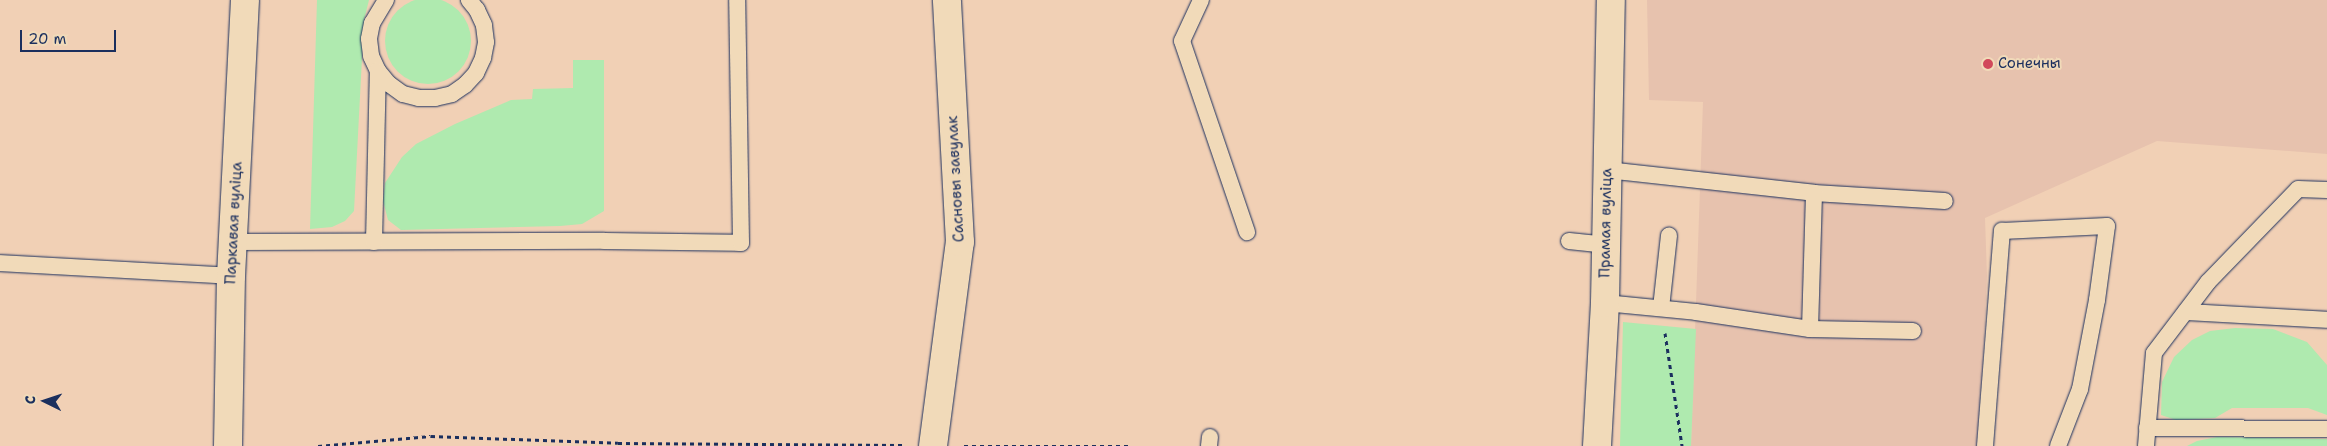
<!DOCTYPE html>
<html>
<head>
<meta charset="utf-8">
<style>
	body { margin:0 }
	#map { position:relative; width:2327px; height:446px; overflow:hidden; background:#f1d0b5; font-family:"Shantell Sans",sans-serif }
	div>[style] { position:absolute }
	.built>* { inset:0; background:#e7c2ae }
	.green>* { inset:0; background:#afeaaf }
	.round { border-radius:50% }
	.path>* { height:3px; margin-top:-1.5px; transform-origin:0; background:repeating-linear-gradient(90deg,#1b2f5e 0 4px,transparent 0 8px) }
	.roads { filter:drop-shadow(0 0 1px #1b2f5e) drop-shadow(0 0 1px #1b2f5e) }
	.service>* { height:16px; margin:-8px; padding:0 8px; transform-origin:8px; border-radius:8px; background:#f1dab9 }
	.minor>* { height:28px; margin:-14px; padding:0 14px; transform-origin:14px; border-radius:14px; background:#f1dab9 }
	.tertiary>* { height:28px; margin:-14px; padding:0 14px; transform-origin:14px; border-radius:14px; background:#f1dab9 }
	.dots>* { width:14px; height:14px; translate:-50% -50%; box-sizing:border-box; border:2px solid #f1dab9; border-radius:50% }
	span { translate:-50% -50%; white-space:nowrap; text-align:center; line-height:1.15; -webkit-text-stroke:4px #f1dab9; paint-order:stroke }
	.poi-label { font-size:15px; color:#1b2f5e }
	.left { translate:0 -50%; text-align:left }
	.street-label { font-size:15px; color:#1b2f5e }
	.north { position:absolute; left:20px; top:376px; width:50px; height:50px; -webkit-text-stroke:4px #f1dab9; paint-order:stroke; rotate:274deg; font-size:14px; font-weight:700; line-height:20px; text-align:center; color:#1b2f5e }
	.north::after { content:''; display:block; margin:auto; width:18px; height:22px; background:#1b2f5e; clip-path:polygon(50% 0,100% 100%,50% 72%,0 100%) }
	.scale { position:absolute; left:20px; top:30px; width:96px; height:22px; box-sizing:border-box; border:2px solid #1b2f5e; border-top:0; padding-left:6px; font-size:15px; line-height:18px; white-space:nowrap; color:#1b2f5e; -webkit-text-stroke:4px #f1dab9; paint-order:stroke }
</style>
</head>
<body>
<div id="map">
	<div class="built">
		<div style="clip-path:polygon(1647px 0,2327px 0,2327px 154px,2157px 141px,1985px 218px,1987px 276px,1979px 446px,1691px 446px,1703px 102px,1649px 100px)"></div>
	</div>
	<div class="green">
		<div class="round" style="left:385px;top:-2px;width:86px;height:86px"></div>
		<div style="clip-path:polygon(317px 0,369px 0,364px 20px,354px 211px,345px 221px,332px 227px,310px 229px)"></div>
		<div style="clip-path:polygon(573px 60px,604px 60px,604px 211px,582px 224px,560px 226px,401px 230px,388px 220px,383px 201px,385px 183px,402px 157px,416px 144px,455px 124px,511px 100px,532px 99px,533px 89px,573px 88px)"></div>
		<div style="clip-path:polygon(1623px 322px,1696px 329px,1691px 446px,1620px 446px)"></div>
		<div style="clip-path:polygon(2235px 328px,2273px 329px,2307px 342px,2327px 365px,2327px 415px,2308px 408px,2232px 408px,2215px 418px,2176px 420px,2161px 415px,2162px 382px,2174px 357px,2192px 340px,2210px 331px)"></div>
		<div style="clip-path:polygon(2217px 437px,2327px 439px,2327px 446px,2187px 446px,2197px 441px)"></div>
	</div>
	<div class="path">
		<div style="left:1665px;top:333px;width:114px;rotate:81.4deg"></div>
		<div style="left:318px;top:446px;width:113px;rotate:-5.1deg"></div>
		<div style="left:431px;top:436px;width:187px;rotate:2.1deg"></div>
		<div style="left:618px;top:443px;width:285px;rotate:0.4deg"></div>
		<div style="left:964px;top:446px;width:164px"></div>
	</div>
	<div class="roads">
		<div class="service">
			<div style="left:386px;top:0;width:27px;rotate:121deg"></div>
			<div style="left:372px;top:23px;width:16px;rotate:101deg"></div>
			<div style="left:369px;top:39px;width:17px;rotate:83deg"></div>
			<div style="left:371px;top:56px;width:17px;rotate:65deg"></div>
			<div style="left:378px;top:71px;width:17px;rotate:50deg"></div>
			<div style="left:389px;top:84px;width:17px;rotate:36deg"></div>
			<div style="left:403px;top:94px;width:16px;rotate:14deg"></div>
			<div style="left:419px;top:98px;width:16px"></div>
			<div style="left:435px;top:98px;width:17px;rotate:-13deg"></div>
			<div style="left:452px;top:94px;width:16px;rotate:-35deg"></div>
			<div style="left:465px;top:85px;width:16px;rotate:-47deg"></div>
			<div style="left:476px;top:73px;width:17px;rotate:-65deg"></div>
			<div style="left:483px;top:58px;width:16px;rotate:-79deg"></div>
			<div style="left:486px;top:42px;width:17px;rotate:-97deg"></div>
			<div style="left:484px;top:25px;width:17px;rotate:-115deg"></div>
			<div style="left:477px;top:10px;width:13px;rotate:-129deg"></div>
			<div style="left:1201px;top:0;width:45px;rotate:114.9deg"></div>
			<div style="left:1182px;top:41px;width:202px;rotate:71.2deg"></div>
			<div style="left:1607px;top:170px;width:208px;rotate:6.3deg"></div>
			<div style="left:1814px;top:193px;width:131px;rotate:3.5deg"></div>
			<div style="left:1569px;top:241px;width:36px;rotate:6deg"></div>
			<div style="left:233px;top:242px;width:371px;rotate:-0.2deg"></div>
			<div style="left:604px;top:241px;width:137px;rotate:0.8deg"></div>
			<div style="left:741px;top:243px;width:243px;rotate:-90.9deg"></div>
			<div style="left:374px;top:242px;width:171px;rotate:-88.7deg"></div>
			<div style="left:0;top:263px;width:231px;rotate:3.2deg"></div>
			<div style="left:1605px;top:303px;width:91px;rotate:5.6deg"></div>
			<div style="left:1696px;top:312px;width:115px;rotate:8.5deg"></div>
			<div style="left:1810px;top:329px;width:103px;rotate:1.1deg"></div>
			<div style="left:1661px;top:308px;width:73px;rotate:-83.7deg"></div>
			<div style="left:2186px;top:312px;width:141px;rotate:3.2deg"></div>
			<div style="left:1810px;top:329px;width:136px;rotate:-88.3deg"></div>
			<div style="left:2147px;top:428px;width:180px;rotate:0.3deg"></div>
			<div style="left:1209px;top:446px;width:9px;rotate:-84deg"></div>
			<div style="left:1985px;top:446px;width:216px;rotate:-85.5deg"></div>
			<div style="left:2002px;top:231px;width:105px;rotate:-2.7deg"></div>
			<div style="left:2107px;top:226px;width:75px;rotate:97.7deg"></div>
			<div style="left:2097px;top:300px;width:91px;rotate:100.8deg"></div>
			<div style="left:2080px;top:389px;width:61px;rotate:111.1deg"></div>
			<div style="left:2146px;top:446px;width:93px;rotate:-85.1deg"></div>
			<div style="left:2154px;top:353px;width:89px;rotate:-52.7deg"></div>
			<div style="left:2208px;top:282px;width:129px;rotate:-45.9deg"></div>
			<div style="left:2298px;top:189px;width:29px;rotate:2deg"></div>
		</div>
		<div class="minor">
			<div style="left:933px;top:446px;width:206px;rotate:-82.5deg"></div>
			<div style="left:960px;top:242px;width:242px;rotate:-93.1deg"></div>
			<div style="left:1597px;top:446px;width:143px;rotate:-86.8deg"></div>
			<div style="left:1605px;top:303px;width:303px;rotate:-88.9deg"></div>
		</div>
		<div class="tertiary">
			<div style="left:228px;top:446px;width:170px;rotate:-89deg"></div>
			<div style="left:231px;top:276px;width:276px;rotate:-87.1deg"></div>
		</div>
	</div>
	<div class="dots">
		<div style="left:1988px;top:64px;background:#d1495b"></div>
	</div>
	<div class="poi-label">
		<span class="left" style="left:1998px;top:64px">Сонечны</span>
	</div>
	<div class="street-label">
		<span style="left:956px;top:179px;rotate:-93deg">Сасновы завулак</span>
		<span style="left:234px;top:223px;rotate:-87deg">Паркавая вуліца</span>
		<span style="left:1606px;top:223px;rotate:-89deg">Прамая вуліца</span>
	</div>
	<div class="north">С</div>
	<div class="scale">20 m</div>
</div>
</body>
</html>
